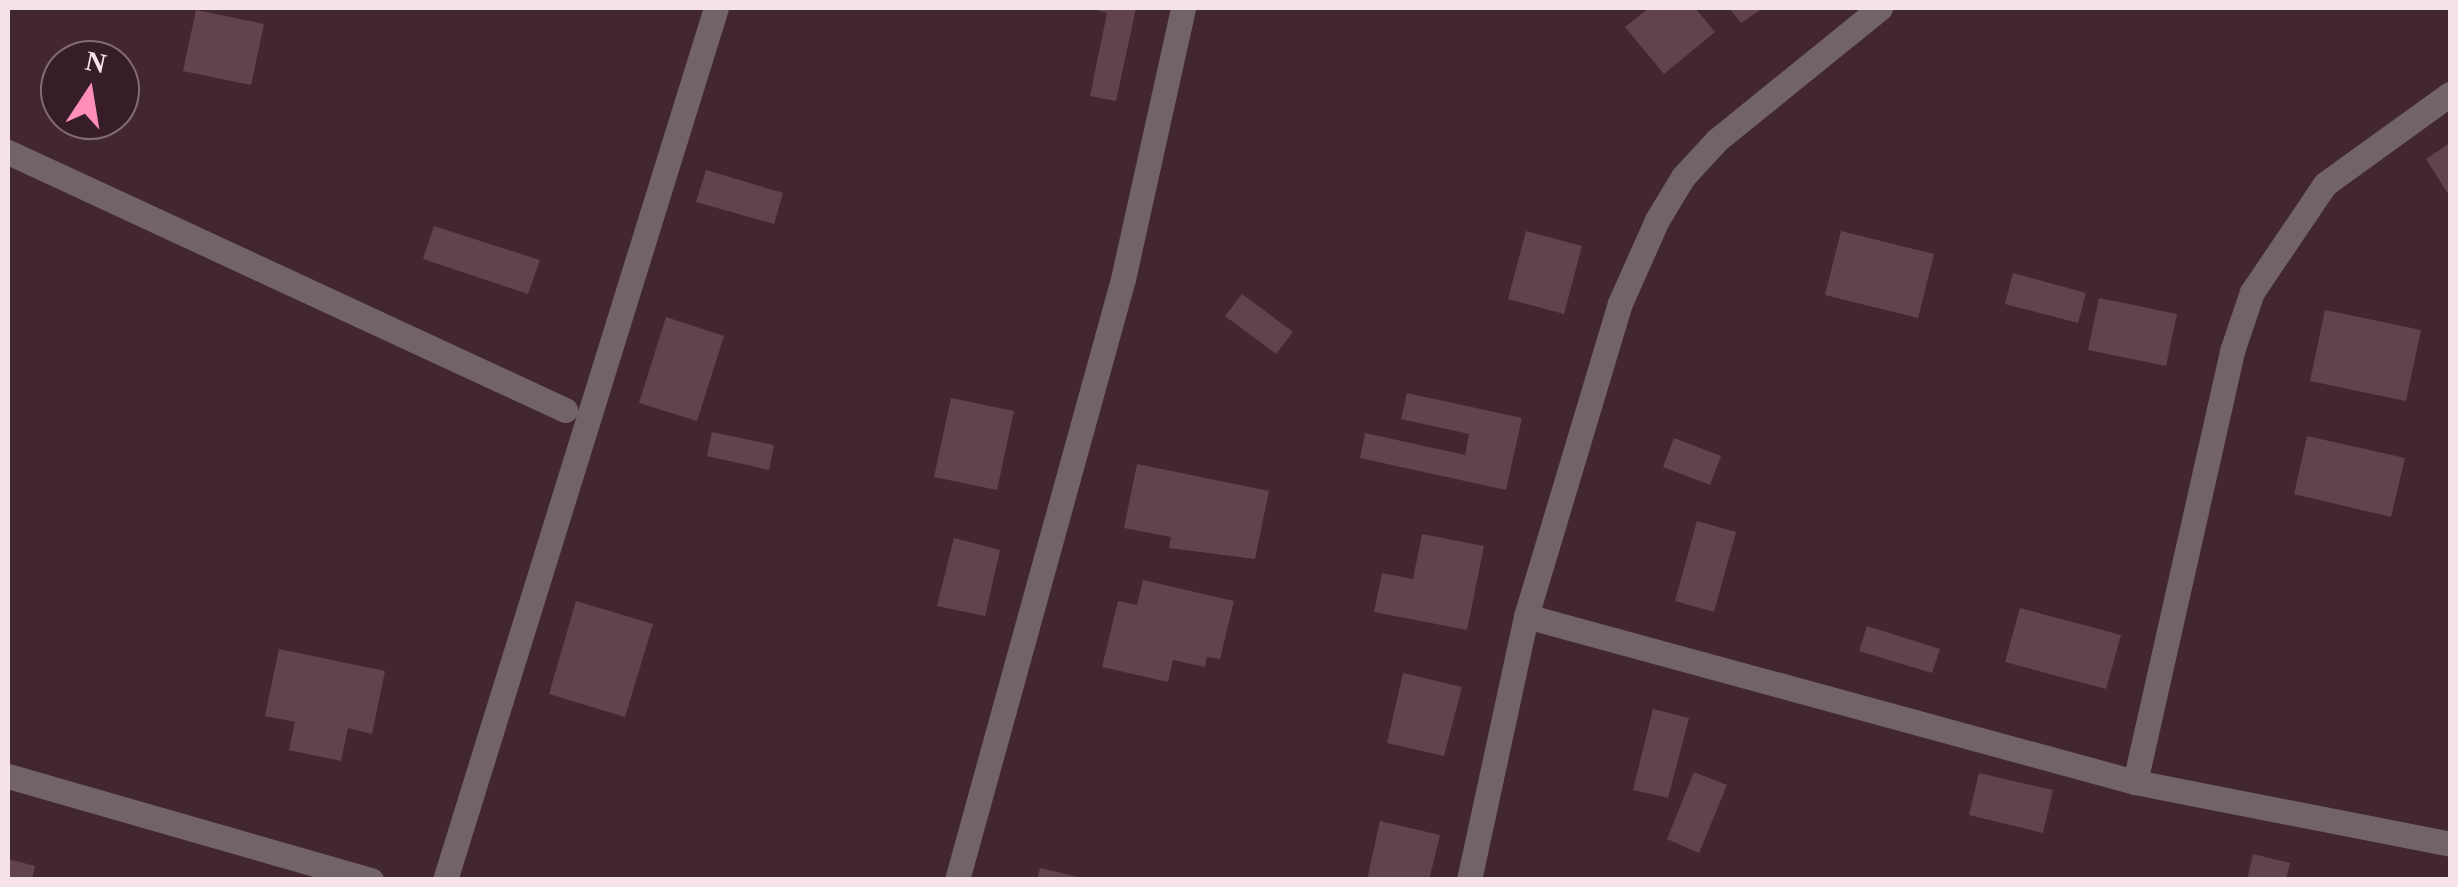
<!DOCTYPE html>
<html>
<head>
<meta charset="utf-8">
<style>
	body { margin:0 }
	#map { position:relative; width:2458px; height:887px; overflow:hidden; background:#422730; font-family:"Times New Roman",serif }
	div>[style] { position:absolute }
	.building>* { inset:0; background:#61434d }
	.street>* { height:25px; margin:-12.5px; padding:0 12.5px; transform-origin:12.5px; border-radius:12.5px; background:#716367 }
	span { translate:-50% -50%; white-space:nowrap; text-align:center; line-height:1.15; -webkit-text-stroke:9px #371d27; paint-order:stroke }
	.frame { position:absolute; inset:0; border:10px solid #f5e3e9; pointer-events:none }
	.north { position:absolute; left:40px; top:40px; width:100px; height:100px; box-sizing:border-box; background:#371d27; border:2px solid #836c75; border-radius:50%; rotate:12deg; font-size:28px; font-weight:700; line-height:40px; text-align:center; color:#f5e3e9 }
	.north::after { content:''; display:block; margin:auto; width:35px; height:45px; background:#ff8eb9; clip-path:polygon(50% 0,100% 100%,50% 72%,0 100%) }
</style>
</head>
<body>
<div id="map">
	<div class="building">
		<div style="clip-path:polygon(1090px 8px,1136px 8px,1116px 101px,1090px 96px,1107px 13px)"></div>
		<div style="clip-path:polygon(1649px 8px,1695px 8px,1715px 32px,1664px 74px,1625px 27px)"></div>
		<div style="clip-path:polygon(1729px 8px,1763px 8px,1741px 23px)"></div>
		<div style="clip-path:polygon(196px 10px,264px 24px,251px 85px,183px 71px)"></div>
		<div style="clip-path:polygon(2450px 143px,2450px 197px,2426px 159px)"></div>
		<div style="clip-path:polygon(706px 170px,783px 193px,774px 224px,696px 202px)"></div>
		<div style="clip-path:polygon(434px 226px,540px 260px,528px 294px,423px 259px)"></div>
		<div style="clip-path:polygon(1526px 231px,1582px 246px,1564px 314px,1508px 299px)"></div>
		<div style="clip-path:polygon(1841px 231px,1934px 254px,1918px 318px,1825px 295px)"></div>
		<div style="clip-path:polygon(2013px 273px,2086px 293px,2078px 323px,2005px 304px)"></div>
		<div style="clip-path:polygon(1242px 294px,1293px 332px,1276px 354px,1225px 316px)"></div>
		<div style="clip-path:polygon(2099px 298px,2177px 314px,2166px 366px,2088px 350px)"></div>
		<div style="clip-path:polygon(2325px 310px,2421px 330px,2406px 401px,2310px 381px)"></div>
		<div style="clip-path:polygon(666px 317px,724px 336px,697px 421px,639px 403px)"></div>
		<div style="clip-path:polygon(1407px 393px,1522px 418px,1506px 490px,1360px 458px,1365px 433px,1465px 455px,1469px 434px,1401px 419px)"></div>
		<div style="clip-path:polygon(951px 398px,1014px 411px,997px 490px,934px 477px)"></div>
		<div style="clip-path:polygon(712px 432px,774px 445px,769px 470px,707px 456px)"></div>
		<div style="clip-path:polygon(2307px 436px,2405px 458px,2391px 517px,2294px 494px)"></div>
		<div style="clip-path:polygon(1674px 438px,1721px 456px,1710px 485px,1663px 467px)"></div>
		<div style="clip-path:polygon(1137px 464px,1269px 491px,1255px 559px,1169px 548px,1171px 537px,1124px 528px)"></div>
		<div style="clip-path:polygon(1697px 521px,1736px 532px,1714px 612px,1675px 601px)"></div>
		<div style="clip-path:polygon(1422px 534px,1484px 546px,1467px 630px,1374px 612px,1382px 573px,1413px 579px)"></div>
		<div style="clip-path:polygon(954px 538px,1000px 550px,985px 616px,937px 606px)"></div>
		<div style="clip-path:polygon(1143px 580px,1234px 601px,1220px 659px,1207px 657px,1205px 667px,1173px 660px,1168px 682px,1102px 667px,1118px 601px,1137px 605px)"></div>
		<div style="clip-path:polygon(576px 601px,653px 624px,625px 717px,549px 694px)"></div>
		<div style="clip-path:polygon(2020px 608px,2121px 635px,2106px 689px,2005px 662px)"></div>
		<div style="clip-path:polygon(1867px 626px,1940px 649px,1932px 673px,1859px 651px)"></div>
		<div style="clip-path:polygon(279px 649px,385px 671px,372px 734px,348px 728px,341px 761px,289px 750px,295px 722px,265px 716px)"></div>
		<div style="clip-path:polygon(1403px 673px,1462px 687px,1444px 756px,1387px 743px)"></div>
		<div style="clip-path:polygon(1653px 709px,1689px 718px,1668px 798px,1633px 790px)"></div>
		<div style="clip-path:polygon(1694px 772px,1727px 785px,1699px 853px,1667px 839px)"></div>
		<div style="clip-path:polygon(1979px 773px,2053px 790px,2043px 833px,1969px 815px)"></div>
		<div style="clip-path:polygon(1380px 821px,1440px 835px,1429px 880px,1367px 880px)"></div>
		<div style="clip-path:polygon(2253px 854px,2290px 863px,2286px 880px,2247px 880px)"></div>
		<div style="clip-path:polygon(8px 859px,35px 866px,32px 880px,8px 880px)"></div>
		<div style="clip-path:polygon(1040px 868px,1083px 878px,1083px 880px,1037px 880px)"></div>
	</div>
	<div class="street">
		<div style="left:1880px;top:8px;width:210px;rotate:141deg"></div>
		<div style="left:1717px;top:140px;width:50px;rotate:132.6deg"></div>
		<div style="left:1683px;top:177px;width:50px;rotate:121.2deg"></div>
		<div style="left:1657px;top:220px;width:91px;rotate:114deg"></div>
		<div style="left:1620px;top:303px;width:327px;rotate:106.7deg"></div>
		<div style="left:1526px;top:616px;width:631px;rotate:15.25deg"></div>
		<div style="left:2135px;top:782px;width:442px;rotate:-77.3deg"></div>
		<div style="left:2232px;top:351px;width:62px;rotate:-71.3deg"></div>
		<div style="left:2252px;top:292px;width:130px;rotate:-55.9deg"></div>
		<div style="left:2325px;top:184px;width:154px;rotate:-35.8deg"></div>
		<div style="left:8px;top:152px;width:614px;rotate:24.85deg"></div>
		<div style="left:8px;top:776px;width:378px;rotate:16deg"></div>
		<div style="left:2135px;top:782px;width:321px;rotate:11.1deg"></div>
		<div style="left:445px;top:880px;width:913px;rotate:-72.74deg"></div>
		<div style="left:957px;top:880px;width:624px;rotate:-74.56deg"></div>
		<div style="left:1123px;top:279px;width:278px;rotate:-77.5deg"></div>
		<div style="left:1469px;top:880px;width:270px;rotate:-77.8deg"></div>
	</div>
	<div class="frame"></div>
	<div class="north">N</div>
</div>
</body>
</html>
